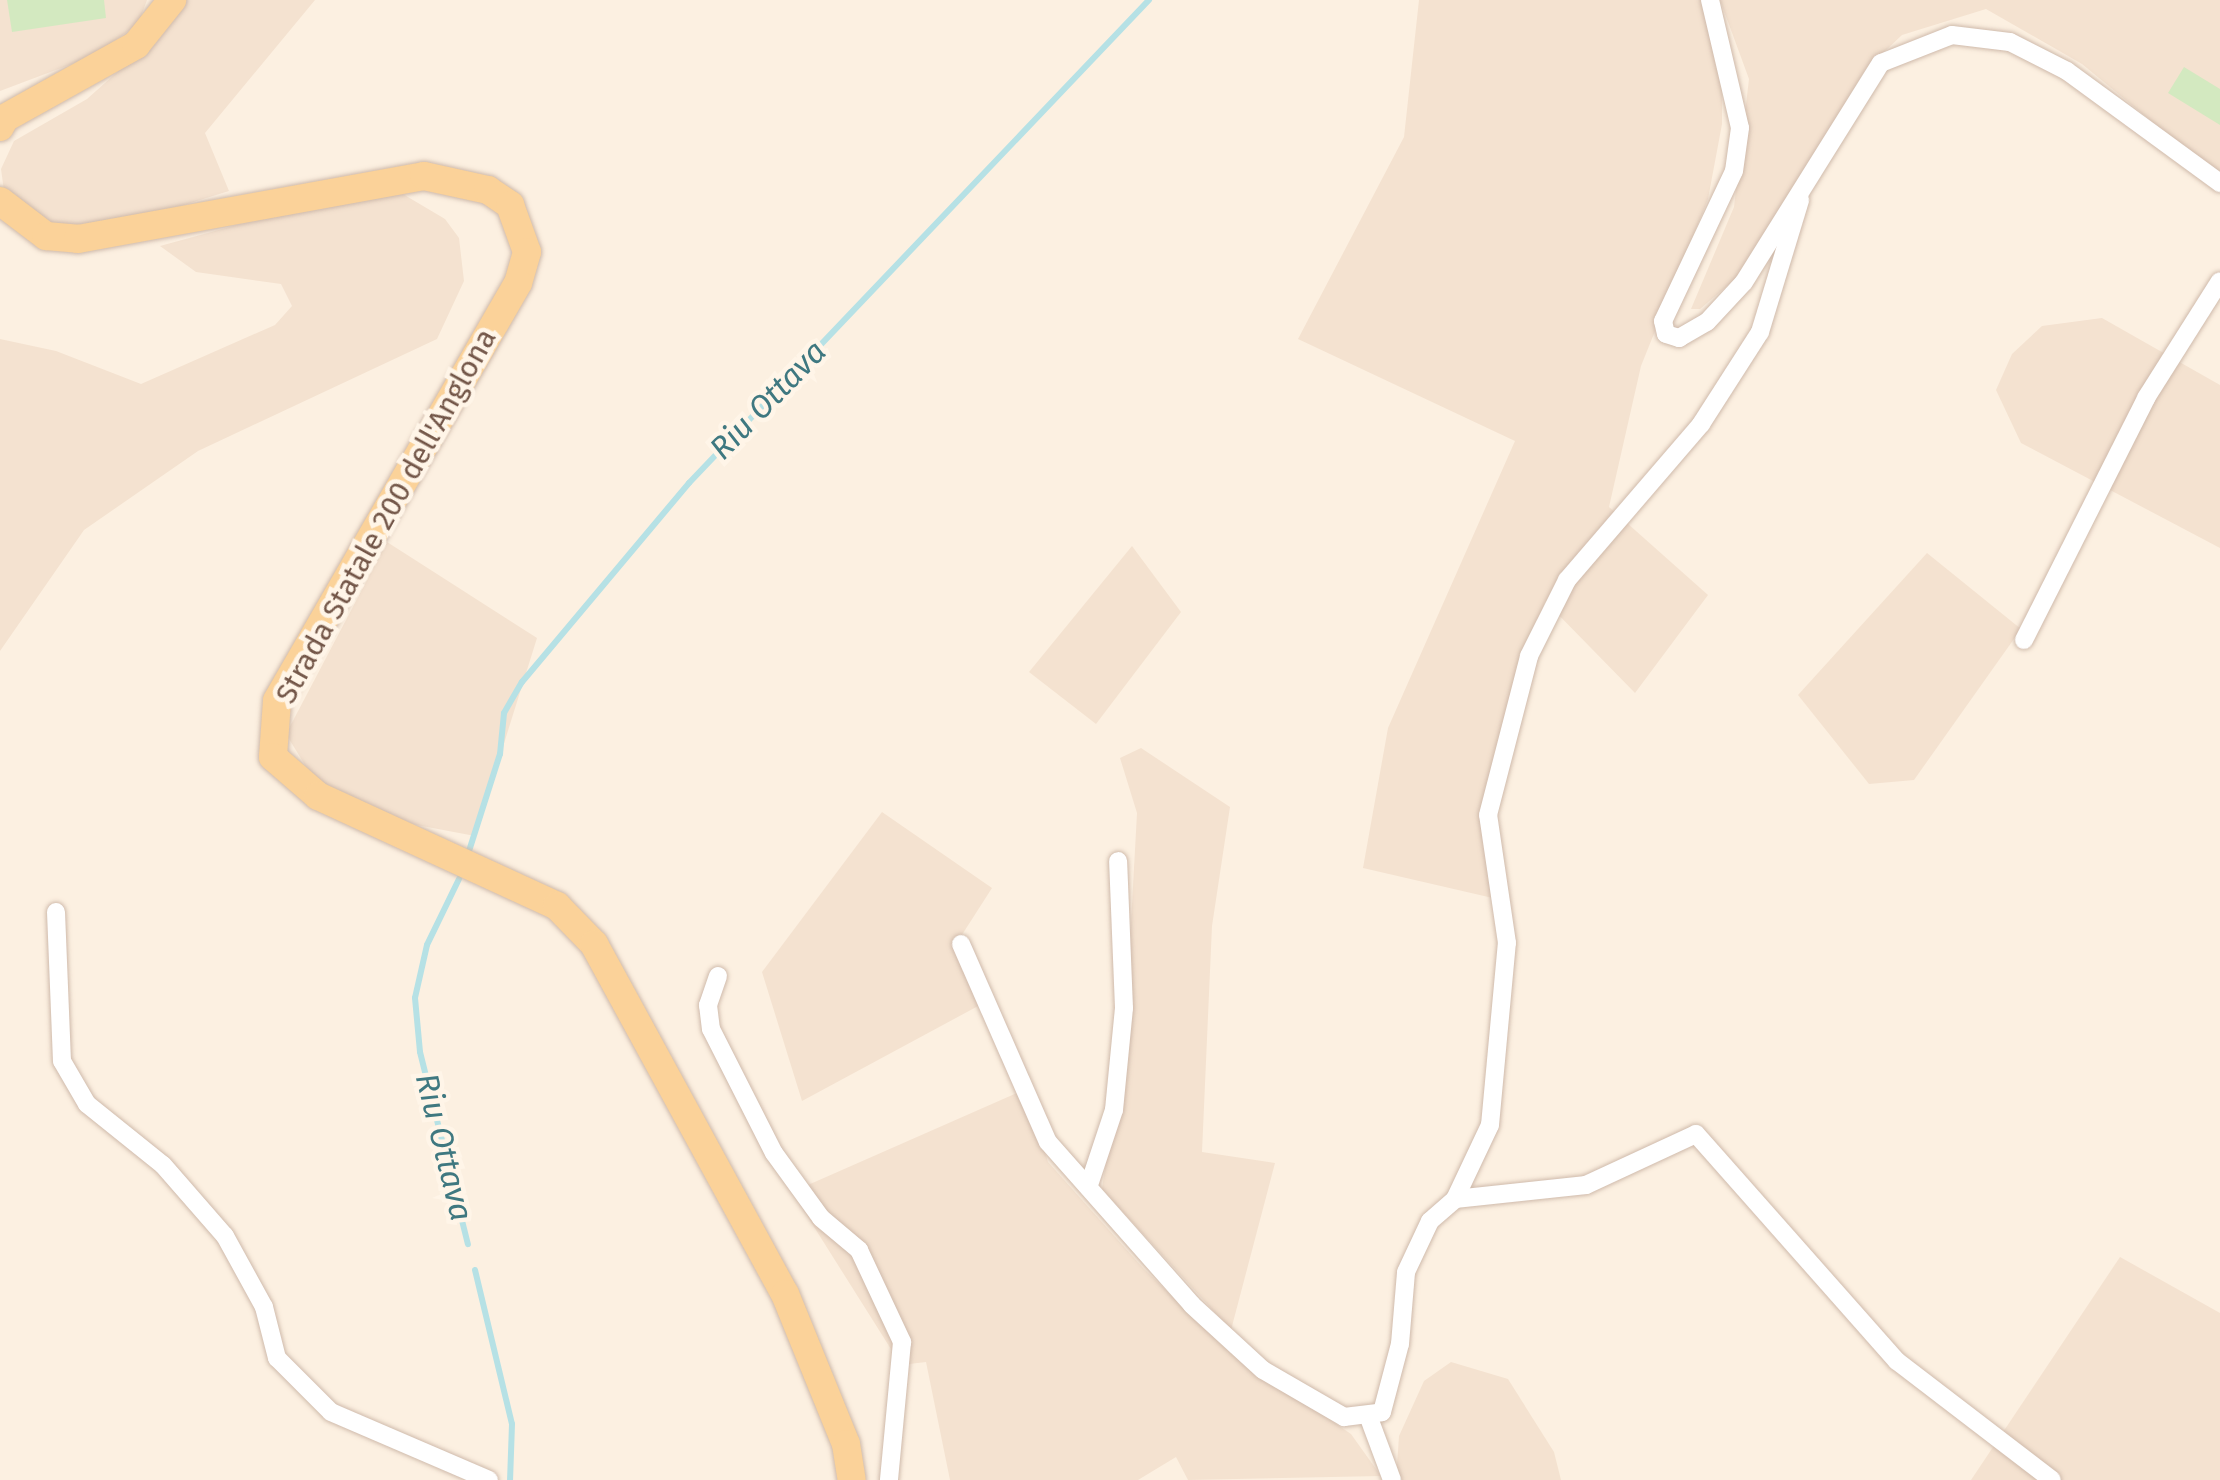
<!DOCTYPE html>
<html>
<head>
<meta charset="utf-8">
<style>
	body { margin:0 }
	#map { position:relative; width:2220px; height:1480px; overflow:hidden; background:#fcf0e1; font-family:"Fira Sans",sans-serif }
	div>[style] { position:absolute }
	.residential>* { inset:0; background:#f4e2d0 }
	.green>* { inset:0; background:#d3e9c0 }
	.stream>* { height:6px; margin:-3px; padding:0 3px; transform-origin:3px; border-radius:3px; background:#b6e1e5 }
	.roads { filter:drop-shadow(0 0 2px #cfbaab) drop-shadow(0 0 2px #cfbaab) }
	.street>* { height:18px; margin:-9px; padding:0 9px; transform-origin:9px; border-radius:9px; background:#fff }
	.primary>* { height:28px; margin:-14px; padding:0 14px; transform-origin:14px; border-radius:14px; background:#fbd299 }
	span { translate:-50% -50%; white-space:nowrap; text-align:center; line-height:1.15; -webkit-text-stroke:9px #fff5e8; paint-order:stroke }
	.street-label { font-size:30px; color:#735648 }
	.water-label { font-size:32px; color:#3f7880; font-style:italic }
</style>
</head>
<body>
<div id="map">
	<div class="residential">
		<div style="clip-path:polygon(0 0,147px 0,138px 24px,93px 56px,0 91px)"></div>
		<div style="clip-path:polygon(174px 0,315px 0,205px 133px,229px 191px,100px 231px,56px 229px,5px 198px,1px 169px,14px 141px,87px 99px,151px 42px)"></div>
		<div style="clip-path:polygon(1419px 0,1702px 0,1722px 51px,1722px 124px,1708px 199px,1641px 366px,1609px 507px,1708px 595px,1635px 693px,1545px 601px,1487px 804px,1497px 899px,1363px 868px,1388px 728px,1515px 441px,1298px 339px,1404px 137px)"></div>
		<div style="clip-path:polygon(1720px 0,2220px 0,2220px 171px,2217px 175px,2082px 64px,1986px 9px,1902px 35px,1865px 70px,1747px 269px,1700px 309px,1691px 309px,1734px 207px,1749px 79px)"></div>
		<div style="clip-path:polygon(386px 184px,445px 219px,459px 238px,464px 281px,437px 339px,198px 451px,84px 530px,0 651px,0 339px,56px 351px,141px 384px,275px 325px,292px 306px,281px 284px,196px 272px,160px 246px)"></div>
		<div style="clip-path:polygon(2102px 318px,2220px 385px,2220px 548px,2021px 443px,1996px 390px,2012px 354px,2042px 326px)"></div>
		<div style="clip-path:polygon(387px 542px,537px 638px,475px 836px,401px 822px,316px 783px,286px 734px)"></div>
		<div style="clip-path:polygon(1132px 546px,1181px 612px,1096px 724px,1029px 672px)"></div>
		<div style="clip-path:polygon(1927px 553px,2021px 629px,1914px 780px,1869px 784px,1798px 695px)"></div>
		<div style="clip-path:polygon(1141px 748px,1230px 807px,1212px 926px,1202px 1152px,1275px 1163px,1231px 1330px,1102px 1189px,1125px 1033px,1137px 813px,1120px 758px)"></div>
		<div style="clip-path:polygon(882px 812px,992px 888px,958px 941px,980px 1005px,802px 1101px,762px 972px)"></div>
		<div style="clip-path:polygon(1026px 1089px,1048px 1162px,1143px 1268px,1226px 1349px,1351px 1434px,1381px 1476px,1188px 1480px,1176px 1457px,1138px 1480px,950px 1480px,926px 1362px,901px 1365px,792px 1192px)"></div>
		<div style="clip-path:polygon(2120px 1257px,2220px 1313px,2220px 1480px,1971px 1480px)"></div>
		<div style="clip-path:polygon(1451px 1362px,1508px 1379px,1554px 1452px,1561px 1480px,1396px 1480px,1399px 1436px,1424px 1381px)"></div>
	</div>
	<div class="green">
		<div style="clip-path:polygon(7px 0,104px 0,106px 18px,12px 32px)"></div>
		<div style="clip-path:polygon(2184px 67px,2220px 89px,2220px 125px,2168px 93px)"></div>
	</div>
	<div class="stream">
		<div style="left:469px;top:851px;width:102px;rotate:-72.3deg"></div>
		<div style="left:500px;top:754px;width:41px;rotate:-84.4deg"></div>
		<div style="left:504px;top:713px;width:36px;rotate:-60deg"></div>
		<div style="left:522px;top:682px;width:260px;rotate:-50deg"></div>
		<div style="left:689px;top:483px;width:667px;rotate:-46.4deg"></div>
		<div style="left:459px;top:879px;width:73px;rotate:115.9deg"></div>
		<div style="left:427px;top:945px;width:54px;rotate:102.8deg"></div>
		<div style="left:415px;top:998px;width:54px;rotate:84.7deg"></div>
		<div style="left:420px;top:1052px;width:198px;rotate:76deg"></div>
		<div style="left:475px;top:1270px;width:158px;rotate:76.5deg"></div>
		<div style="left:512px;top:1424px;width:56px;rotate:92deg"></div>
	</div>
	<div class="roads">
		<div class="street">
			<div style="left:1710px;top:0;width:131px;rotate:76.8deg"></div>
			<div style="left:1740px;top:128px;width:43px;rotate:97.9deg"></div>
			<div style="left:1734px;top:171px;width:166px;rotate:115.3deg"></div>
			<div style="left:1663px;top:321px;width:13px;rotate:77deg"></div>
			<div style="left:1666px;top:334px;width:14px;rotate:17deg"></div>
			<div style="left:1679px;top:338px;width:32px;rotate:-30deg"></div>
			<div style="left:1707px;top:322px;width:54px;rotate:-47.2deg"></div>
			<div style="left:1744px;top:282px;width:258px;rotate:-58deg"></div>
			<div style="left:1881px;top:63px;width:76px;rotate:-21.5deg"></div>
			<div style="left:1952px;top:35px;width:58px;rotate:6.9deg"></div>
			<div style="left:2010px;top:42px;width:64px;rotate:27deg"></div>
			<div style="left:2067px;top:71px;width:190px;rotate:36.2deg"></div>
			<div style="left:2024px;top:640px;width:271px;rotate:-63.2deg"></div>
			<div style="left:2146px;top:398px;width:138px;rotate:-57.7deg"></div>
			<div style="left:56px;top:912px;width:149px;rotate:87.7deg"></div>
			<div style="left:62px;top:1061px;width:50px;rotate:59.8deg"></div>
			<div style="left:87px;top:1104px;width:97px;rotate:38.8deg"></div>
			<div style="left:163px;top:1165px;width:94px;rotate:48.9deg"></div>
			<div style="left:225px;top:1236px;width:81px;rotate:61.2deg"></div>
			<div style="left:264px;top:1307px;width:53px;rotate:75.7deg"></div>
			<div style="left:277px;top:1358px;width:76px;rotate:45deg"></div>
			<div style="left:331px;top:1412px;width:172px;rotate:23.3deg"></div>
			<div style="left:961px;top:944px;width:216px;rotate:66.3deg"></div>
			<div style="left:1048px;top:1142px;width:217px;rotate:48.5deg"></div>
			<div style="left:1192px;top:1305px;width:96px;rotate:42.5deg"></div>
			<div style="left:1263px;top:1370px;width:94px;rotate:30.1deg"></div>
			<div style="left:1344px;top:1417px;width:38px;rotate:-7deg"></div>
			<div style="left:1382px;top:1412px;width:70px;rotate:-75.2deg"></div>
			<div style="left:1400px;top:1344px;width:72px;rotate:-85.2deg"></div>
			<div style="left:1406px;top:1272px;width:56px;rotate:-64.8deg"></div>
			<div style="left:1430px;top:1221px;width:33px;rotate:-41deg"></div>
			<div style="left:1455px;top:1199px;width:82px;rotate:-64.7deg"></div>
			<div style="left:1490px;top:1125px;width:183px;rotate:-84.7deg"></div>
			<div style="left:1507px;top:943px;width:129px;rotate:-98.4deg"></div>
			<div style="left:1488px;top:815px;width:164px;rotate:-75.5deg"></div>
			<div style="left:1529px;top:656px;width:85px;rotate:-63.4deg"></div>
			<div style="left:1567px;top:580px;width:206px;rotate:-49.3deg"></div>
			<div style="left:1701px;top:424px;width:109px;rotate:-57.3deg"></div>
			<div style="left:1760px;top:332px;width:138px;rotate:-73.1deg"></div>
			<div style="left:718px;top:976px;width:31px;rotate:109deg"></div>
			<div style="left:708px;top:1005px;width:24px;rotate:83deg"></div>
			<div style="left:711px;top:1029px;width:139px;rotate:63.1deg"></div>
			<div style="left:774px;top:1153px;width:80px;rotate:54.1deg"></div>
			<div style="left:821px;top:1218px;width:50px;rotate:40.1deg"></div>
			<div style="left:859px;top:1250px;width:102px;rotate:64.9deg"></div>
			<div style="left:902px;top:1342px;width:139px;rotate:95.4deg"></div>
			<div style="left:1090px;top:1182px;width:76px;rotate:-71.6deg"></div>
			<div style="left:1114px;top:1110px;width:102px;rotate:-84.4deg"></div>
			<div style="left:1124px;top:1008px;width:147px;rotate:-92.3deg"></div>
			<div style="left:1455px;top:1199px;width:132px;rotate:-6.1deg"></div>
			<div style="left:1586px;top:1185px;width:121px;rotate:-24.9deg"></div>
			<div style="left:1696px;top:1134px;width:303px;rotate:48.5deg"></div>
			<div style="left:1897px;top:1361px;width:195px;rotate:37.5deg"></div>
			<div style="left:1369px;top:1418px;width:66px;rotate:69.6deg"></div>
		</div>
		<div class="primary">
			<div style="left:0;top:127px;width:10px;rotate:-61deg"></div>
			<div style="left:5px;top:118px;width:150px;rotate:-29.1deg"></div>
			<div style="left:136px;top:45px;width:58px;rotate:-51.3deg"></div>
			<div style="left:0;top:201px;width:58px;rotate:37.3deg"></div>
			<div style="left:46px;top:236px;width:32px;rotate:5deg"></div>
			<div style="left:78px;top:239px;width:352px;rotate:-10.3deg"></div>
			<div style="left:424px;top:176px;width:66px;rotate:12.3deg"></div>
			<div style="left:488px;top:190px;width:27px;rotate:34deg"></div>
			<div style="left:510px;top:205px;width:50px;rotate:70.1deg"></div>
			<div style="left:527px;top:252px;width:32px;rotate:106deg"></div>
			<div style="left:518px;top:283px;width:482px;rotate:120deg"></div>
			<div style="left:277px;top:701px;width:56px;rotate:94.1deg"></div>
			<div style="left:273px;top:757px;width:60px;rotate:40.9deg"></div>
			<div style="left:318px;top:796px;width:263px;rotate:24.7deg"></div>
			<div style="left:557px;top:906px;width:53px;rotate:45.8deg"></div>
			<div style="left:594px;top:944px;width:399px;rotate:61.4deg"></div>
			<div style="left:785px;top:1294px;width:162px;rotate:67.9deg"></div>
			<div style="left:846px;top:1444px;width:36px;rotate:81deg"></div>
		</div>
	</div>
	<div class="street-label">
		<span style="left:386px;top:516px;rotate:-61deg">Strada Statale 200 dell'Anglona</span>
	</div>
	<div class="water-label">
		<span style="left:768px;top:400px;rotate:-46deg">Riu Ottava</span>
		<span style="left:444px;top:1147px;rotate:76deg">Riu Ottava</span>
	</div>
</div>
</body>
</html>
